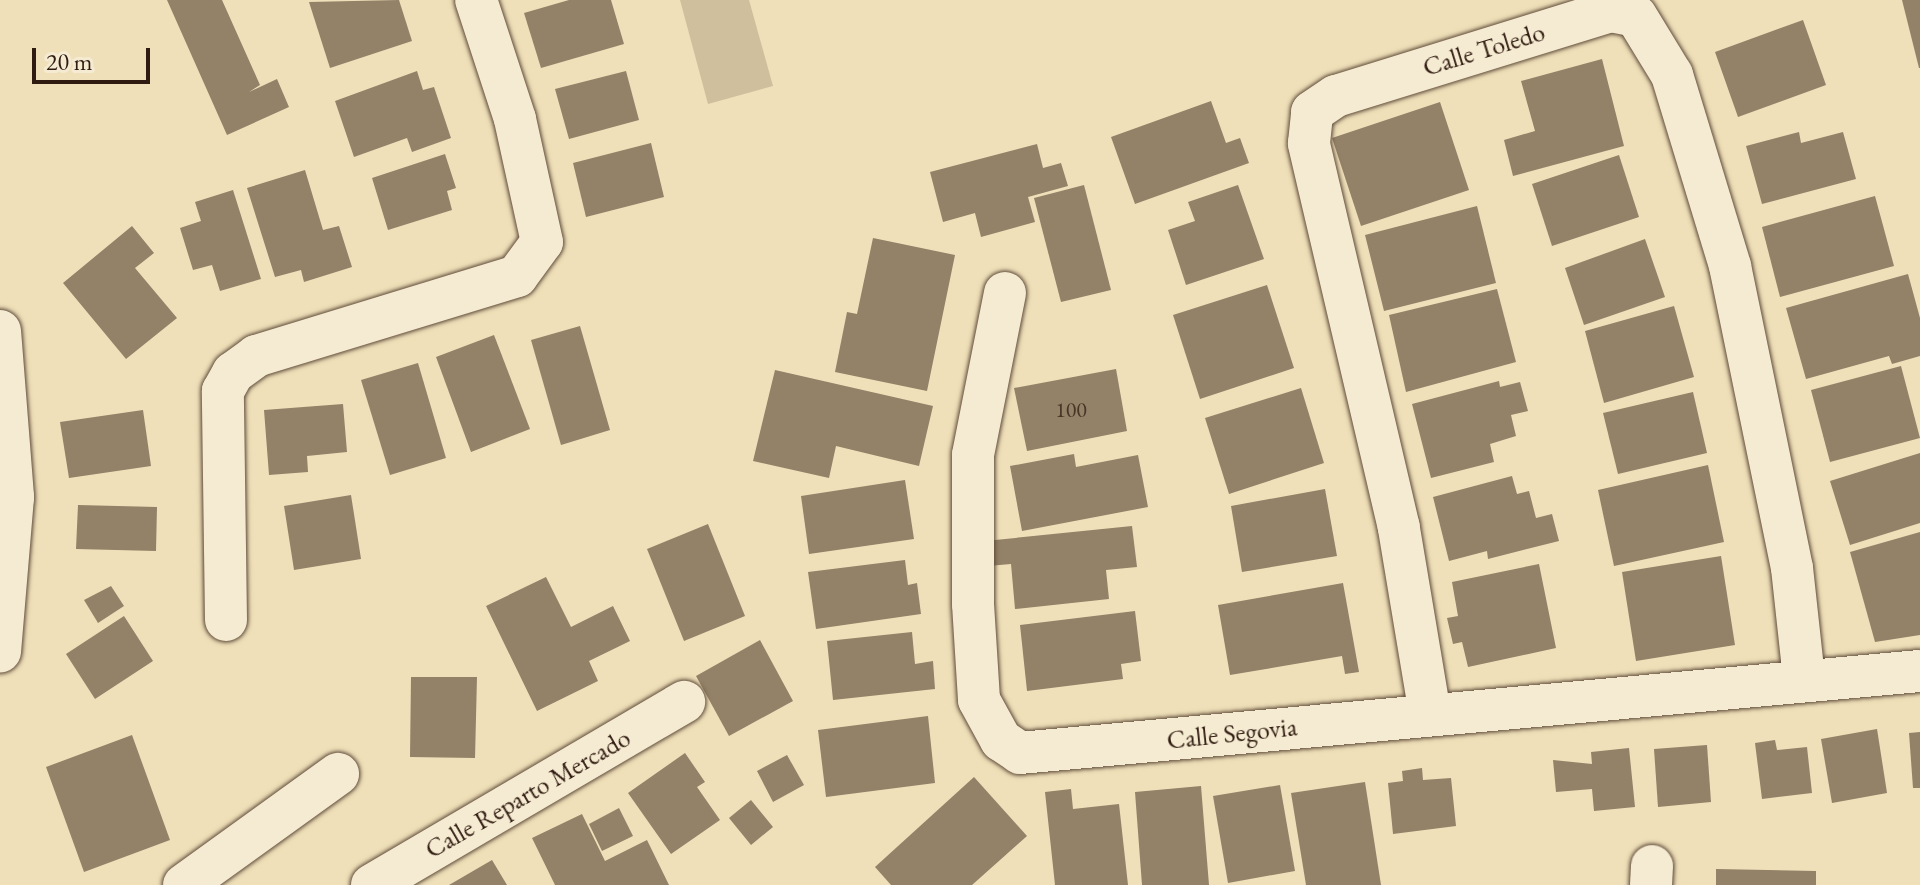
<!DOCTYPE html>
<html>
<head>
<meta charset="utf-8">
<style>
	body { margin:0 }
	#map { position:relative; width:1920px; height:885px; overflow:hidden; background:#efe0b9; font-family:"EB Garamond",serif }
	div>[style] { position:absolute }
	.green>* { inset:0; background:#cfbf9c }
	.building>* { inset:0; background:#938168 }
	.roads { filter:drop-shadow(0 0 2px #604c3a) drop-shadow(0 0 2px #604c3a) }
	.minor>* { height:42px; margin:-21px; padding:0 21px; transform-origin:21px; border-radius:21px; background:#f5ebd2 }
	span { translate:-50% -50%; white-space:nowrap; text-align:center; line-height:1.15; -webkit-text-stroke:7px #f5ebd2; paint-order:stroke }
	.number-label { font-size:22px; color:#493426 }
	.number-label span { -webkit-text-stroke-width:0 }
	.street-label { font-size:26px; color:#301b10 }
	.scale { position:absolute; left:32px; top:48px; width:118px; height:36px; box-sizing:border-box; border:4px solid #301b10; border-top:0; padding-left:10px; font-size:24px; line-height:28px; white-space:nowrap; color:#301b10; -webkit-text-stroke:6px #f5ebd2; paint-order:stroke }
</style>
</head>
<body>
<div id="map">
	<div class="green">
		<div style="clip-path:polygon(680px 0,749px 0,773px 86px,708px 104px)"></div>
	</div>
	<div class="building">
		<div style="clip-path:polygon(167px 0,222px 0,260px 85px,249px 92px,277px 79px,289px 107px,227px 135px)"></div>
		<div style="clip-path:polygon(399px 0,412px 41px,330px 68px,309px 2px)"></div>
		<div style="clip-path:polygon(569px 0,611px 0,624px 44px,541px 68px,524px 13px)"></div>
		<div style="clip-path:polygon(1902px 0,1920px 0,1920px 68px,1919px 68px)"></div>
		<div style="clip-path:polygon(1803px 20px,1826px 85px,1738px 117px,1715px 52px)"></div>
		<div style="clip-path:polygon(1602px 59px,1624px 146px,1513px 176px,1504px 140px,1535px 131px,1521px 81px)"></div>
		<div style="clip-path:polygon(417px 71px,423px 90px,434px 87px,451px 138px,412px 152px,407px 138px,354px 157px,335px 101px)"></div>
		<div style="clip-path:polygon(626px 71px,639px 120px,569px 139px,555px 89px)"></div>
		<div style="clip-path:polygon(1211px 101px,1226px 143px,1240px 138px,1249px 163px,1135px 204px,1111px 137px)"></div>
		<div style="clip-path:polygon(1440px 102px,1469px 190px,1361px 226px,1332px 138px)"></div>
		<div style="clip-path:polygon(1799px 132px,1801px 143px,1843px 132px,1856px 179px,1762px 204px,1746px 146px)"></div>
		<div style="clip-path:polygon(651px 143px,664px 197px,586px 217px,573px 163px)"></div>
		<div style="clip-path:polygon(1037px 144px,1043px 168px,1061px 163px,1068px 186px,1028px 197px,1035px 222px,981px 237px,975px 213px,943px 222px,930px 172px)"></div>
		<div style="clip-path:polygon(445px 154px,456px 188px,447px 191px,452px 210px,388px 230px,372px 178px)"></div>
		<div style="clip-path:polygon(1619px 155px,1639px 217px,1552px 246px,1532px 184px)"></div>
		<div style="clip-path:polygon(305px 170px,323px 230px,339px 226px,352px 267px,304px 282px,301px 270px,275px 277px,247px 188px)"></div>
		<div style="clip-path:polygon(1084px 185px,1111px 290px,1061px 302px,1034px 198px)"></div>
		<div style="clip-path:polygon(1238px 185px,1264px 259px,1186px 285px,1168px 230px,1195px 221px,1188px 202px)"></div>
		<div style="clip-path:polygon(233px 190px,261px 279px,220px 291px,212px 265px,193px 270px,180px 228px,201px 221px,195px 202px)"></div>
		<div style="clip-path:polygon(1875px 196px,1894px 266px,1780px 297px,1762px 227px)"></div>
		<div style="clip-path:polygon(1477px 206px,1496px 283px,1384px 311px,1365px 235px)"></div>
		<div style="clip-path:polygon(132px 226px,154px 253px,135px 268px,177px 318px,126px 359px,63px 283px)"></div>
		<div style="clip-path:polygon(873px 238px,955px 255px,927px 391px,835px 372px,847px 312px,857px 314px)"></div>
		<div style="clip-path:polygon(1645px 239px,1665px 297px,1584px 325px,1565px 268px)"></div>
		<div style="clip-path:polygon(1908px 274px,1920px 318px,1920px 356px,1892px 364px,1889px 356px,1806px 379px,1786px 308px)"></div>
		<div style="clip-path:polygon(1267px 285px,1294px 368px,1200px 399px,1173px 315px)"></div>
		<div style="clip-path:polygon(1497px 289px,1516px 362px,1406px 392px,1389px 315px)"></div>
		<div style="clip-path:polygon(1674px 306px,1694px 377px,1604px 403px,1585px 331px)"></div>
		<div style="clip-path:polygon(580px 326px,610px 430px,561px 445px,531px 340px)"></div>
		<div style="clip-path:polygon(494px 335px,530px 429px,471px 452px,436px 357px)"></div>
		<div style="clip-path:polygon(418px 363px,446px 458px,390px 475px,361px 380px)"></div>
		<div style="clip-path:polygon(1901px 366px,1920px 438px,1830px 462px,1811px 390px)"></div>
		<div style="clip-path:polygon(1116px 369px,1127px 431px,1027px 451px,1014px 388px)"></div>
		<div style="clip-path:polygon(775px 370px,933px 406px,919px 466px,836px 446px,829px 478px,753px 461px)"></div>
		<div style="clip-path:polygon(1499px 381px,1500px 387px,1520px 382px,1528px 411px,1511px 415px,1516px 436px,1490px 444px,1494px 462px,1431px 478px,1412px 404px)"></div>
		<div style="clip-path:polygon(1301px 388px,1324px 463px,1229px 494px,1205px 418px)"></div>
		<div style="clip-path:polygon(1693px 392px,1707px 453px,1618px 474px,1603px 413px)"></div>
		<div style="clip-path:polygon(343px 404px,347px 452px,307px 456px,308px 472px,269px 475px,264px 410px)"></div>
		<div style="clip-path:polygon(143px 410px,151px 466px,69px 478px,60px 422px)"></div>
		<div style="clip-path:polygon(1920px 453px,1920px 523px,1850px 545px,1830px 481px)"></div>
		<div style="clip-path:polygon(1074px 454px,1076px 467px,1138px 455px,1148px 507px,1022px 531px,1010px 466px)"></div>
		<div style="clip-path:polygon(1708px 465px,1724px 542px,1614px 566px,1598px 490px)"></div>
		<div style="clip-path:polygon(1512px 476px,1517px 494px,1529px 491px,1536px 518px,1552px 514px,1559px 541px,1488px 559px,1487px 551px,1449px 561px,1433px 497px)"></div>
		<div style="clip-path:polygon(905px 480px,914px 539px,809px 554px,801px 496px)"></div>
		<div style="clip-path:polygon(1325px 489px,1337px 556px,1242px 572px,1231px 506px)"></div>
		<div style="clip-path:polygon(351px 495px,361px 559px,294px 570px,284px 506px)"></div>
		<div style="clip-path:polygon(78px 505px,157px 507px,156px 551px,76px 549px)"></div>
		<div style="clip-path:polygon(708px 524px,745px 616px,684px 641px,647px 549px)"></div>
		<div style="clip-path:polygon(1132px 526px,1137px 567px,1106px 570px,1109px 599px,1015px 609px,1011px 564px,988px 566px,985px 541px)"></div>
		<div style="clip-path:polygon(1920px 532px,1920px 635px,1875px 642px,1850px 552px)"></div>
		<div style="clip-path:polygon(1721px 556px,1735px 645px,1636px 661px,1622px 572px)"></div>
		<div style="clip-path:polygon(905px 560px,908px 585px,917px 583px,921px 614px,816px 629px,808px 572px)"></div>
		<div style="clip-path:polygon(1539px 564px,1556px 648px,1468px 667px,1462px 642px,1453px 644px,1447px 618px,1458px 616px,1452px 582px)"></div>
		<div style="clip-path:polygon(546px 577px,571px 627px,613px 606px,630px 641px,589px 661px,598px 681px,537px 711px,486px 606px)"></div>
		<div style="clip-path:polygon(1343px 583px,1359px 672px,1345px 674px,1342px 656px,1230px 675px,1218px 605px)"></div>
		<div style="clip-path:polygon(111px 586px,124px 606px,98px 623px,84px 600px)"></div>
		<div style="clip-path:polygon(1135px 611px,1141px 661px,1121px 664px,1123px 679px,1027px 691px,1020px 625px)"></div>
		<div style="clip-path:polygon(124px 616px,153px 661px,95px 699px,66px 654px)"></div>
		<div style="clip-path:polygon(912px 632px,915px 664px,933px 661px,935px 689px,833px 700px,827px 641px)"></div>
		<div style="clip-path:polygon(760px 640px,793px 701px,729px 736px,696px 676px)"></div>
		<div style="clip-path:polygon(411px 677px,477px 677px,475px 758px,410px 757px)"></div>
		<div style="clip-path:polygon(928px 716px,935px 783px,826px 797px,818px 730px)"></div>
		<div style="clip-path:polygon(1877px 729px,1887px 793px,1832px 803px,1821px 739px)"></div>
		<div style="clip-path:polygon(1920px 732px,1920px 788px,1913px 788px,1909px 733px)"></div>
		<div style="clip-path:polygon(132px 735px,170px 840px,84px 872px,46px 767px)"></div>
		<div style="clip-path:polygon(1775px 740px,1777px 750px,1807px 747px,1812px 793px,1762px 799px,1755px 743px)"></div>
		<div style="clip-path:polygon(1707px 745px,1711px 802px,1658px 807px,1654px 749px)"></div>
		<div style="clip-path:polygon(1629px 748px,1635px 807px,1594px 811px,1592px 789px,1556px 792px,1553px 760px,1592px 764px,1591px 752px)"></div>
		<div style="clip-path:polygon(685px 753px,705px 782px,697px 787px,720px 820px,671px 854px,628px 793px)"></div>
		<div style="clip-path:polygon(787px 755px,804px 785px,773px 802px,757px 771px)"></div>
		<div style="clip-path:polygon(1422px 768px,1423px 780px,1451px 778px,1456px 826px,1393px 834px,1388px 783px,1403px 781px,1402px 771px)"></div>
		<div style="clip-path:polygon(974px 777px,1027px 836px,972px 885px,891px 885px,875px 867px)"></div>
		<div style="clip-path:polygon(1365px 782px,1381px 885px,1306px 885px,1291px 793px)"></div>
		<div style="clip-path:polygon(1280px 785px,1295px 871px,1228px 883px,1213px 796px)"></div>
		<div style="clip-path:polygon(1201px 786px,1209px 885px,1142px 885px,1135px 792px)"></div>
		<div style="clip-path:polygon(1071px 789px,1073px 809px,1119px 804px,1128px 885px,1055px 885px,1045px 792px)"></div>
		<div style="clip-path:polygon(751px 800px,773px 827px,751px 845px,729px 818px)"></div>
		<div style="clip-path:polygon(619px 808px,633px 836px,602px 851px,589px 824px)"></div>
		<div style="clip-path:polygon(582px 814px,605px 861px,647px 840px,669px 885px,555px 885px,532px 838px)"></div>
		<div style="clip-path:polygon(492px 860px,507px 885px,449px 885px)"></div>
		<div style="clip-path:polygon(1716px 869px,1816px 871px,1816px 885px,1716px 885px)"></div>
	</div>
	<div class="roads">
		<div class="minor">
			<div style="left:1005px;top:293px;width:165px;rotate:101.2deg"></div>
			<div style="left:973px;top:455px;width:149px;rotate:90deg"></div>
			<div style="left:973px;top:604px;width:96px;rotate:86.4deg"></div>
			<div style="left:979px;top:700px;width:46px;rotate:61.2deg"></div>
			<div style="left:1001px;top:740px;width:23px;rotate:34deg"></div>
			<div style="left:1020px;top:753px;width:904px;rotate:-5.21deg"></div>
			<div style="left:0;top:331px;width:167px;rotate:85.5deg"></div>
			<div style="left:13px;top:497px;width:155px;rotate:94.8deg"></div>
			<div style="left:226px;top:620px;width:229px;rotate:-90.8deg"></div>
			<div style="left:223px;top:391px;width:21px;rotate:-61deg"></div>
			<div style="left:233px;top:373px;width:29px;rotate:-36deg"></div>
			<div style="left:256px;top:356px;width:273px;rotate:-17deg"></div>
			<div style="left:517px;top:276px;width:42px;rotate:-53.7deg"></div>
			<div style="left:542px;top:242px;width:126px;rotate:-102.4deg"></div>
			<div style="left:515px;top:119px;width:125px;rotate:-108.1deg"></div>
			<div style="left:1430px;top:714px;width:189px;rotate:-99.5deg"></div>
			<div style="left:1399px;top:528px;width:395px;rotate:-103.2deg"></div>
			<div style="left:1309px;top:143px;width:31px;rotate:-84deg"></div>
			<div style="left:1312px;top:112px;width:29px;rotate:-34deg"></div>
			<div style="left:1336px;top:96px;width:287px;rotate:-17.2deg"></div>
			<div style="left:1610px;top:11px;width:26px;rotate:11deg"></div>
			<div style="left:1636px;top:16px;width:69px;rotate:58.6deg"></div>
			<div style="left:1672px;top:75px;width:200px;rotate:73.1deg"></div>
			<div style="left:1730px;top:266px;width:308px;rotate:78.4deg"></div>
			<div style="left:1792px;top:568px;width:111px;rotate:83.8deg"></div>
			<div style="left:184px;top:885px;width:190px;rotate:-35.8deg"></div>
			<div style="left:372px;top:885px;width:362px;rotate:-30.4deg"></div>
			<div style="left:1651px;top:885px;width:19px;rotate:-87deg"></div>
		</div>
	</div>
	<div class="number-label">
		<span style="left:1071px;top:410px">100</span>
	</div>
	<div class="street-label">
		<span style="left:1484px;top:50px;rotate:-17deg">Calle Toledo</span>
		<span style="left:1232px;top:734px;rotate:-6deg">Calle Segovia</span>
		<span style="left:528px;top:794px;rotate:-30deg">Calle Reparto Mercado</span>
	</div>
	<div class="scale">20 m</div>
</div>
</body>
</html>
